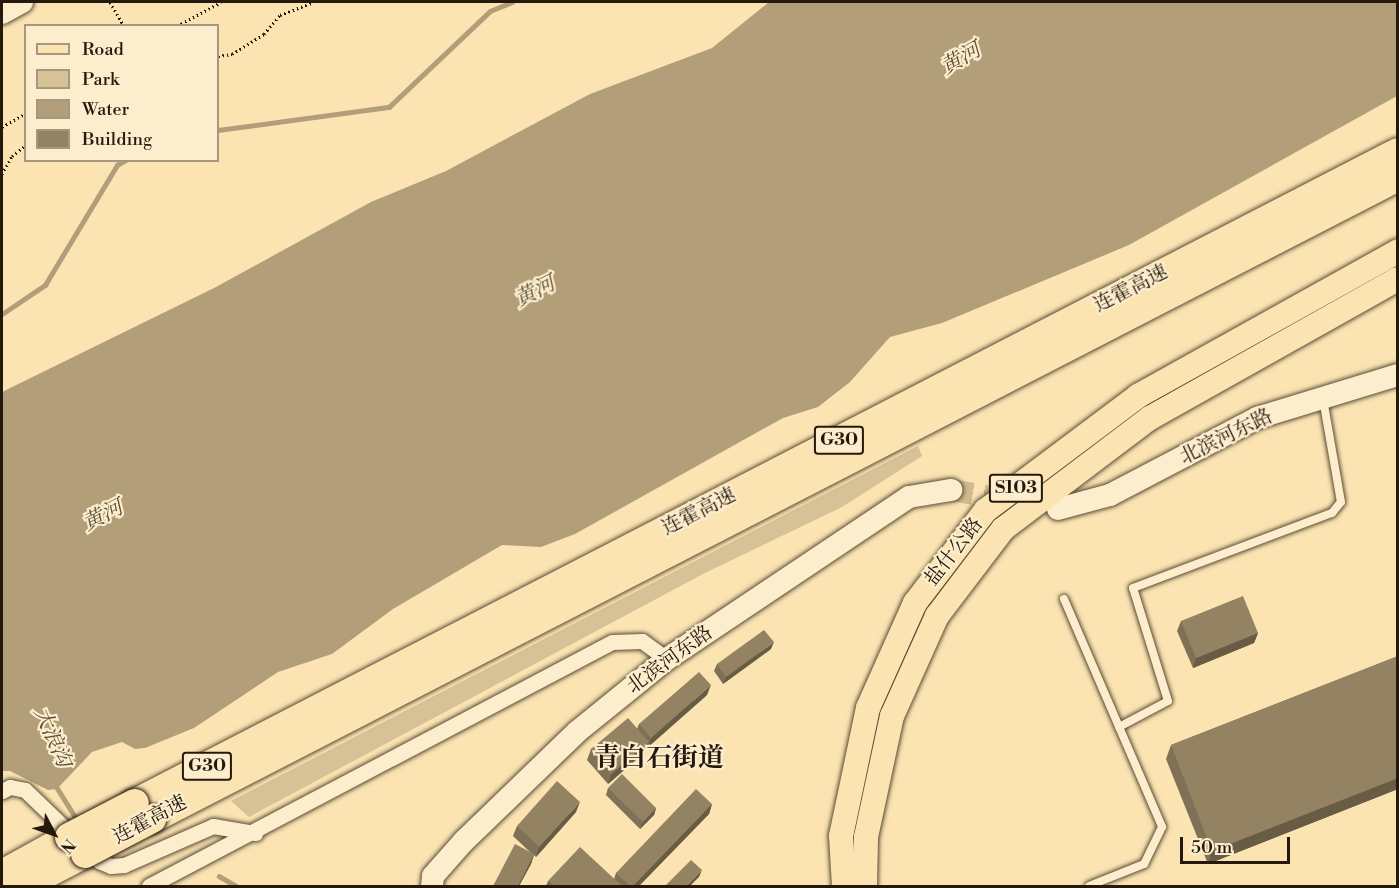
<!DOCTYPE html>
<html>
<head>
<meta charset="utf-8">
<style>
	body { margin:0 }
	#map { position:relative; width:1399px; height:888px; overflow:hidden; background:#fbe4b2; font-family:"Libre Bodoni","Noto Serif SC",serif }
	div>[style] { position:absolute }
	.green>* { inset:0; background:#d7c196 }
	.water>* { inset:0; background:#b29f7a }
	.stream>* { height:4.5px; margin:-2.25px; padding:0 2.25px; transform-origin:2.25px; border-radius:2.25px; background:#b29f7a }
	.secondary-tunnel>* { height:22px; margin-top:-11px; transform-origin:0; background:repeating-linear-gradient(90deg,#d0bb91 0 22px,transparent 0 33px) }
	.path>* { height:3px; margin-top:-1.5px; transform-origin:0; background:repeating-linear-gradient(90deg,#25190d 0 1.5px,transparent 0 4.5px) }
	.roads { filter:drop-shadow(0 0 2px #5a4c36) drop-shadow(0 0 2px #5a4c36) }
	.lane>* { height:8px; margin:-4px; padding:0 4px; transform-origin:4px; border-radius:4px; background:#fcedcd }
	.street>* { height:15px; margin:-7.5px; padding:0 7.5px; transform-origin:7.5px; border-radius:7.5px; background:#fcedcd }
	.secondary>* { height:22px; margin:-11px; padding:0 11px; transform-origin:11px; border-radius:11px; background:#fcedcd }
	.primary>* { height:24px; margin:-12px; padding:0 12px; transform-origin:12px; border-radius:12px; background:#fbe4b2 }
	.highway>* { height:28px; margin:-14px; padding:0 14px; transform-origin:14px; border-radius:14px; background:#fbe4b2 }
	.bridges { filter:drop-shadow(0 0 2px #25190d) drop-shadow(0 0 2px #25190d) }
	.highway-bridge>* { height:28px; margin:-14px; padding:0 14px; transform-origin:14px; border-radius:14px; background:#fbe4b2 }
	.wall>* { inset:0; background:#7f7155 }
	.shaded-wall>* { inset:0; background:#685c45 }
	.building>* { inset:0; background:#948363 }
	span { translate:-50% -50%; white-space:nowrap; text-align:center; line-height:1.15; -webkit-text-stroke:4.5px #fcedcd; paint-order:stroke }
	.shield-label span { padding:2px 4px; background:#fcedcd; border:2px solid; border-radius:4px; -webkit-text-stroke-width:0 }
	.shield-label { font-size:18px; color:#25190d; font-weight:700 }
	.street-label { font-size:20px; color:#25190d }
	.water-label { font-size:21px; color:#5d4f39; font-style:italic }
	.district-label { font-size:26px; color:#25190d; font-weight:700 }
	.frame { position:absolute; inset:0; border:3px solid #25190d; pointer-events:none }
	.legend { position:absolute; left:24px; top:24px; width:195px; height:138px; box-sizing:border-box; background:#fcedcd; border:2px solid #a69880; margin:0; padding:8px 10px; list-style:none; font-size:18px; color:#25190d }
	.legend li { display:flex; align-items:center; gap:12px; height:30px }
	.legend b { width:30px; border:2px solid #a69880 }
	.north { position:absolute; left:24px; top:804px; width:60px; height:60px; -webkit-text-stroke:4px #fcedcd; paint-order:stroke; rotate:131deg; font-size:16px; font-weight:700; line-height:24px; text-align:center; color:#25190d }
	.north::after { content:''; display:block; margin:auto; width:21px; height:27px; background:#25190d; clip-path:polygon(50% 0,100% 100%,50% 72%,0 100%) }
	.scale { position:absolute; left:1180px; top:837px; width:110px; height:27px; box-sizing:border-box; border:3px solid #25190d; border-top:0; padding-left:8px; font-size:18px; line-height:21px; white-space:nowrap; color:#25190d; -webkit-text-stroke:4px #fcedcd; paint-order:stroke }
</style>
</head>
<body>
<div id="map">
	<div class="green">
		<div style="clip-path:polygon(918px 446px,922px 456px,842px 507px,701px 575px,249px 817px,231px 801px)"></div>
	</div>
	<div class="water">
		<div style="clip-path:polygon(769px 2px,1397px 2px,1397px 96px,1129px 245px,942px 323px,890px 337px,850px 382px,818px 407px,783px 418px,575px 534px,541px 547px,502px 545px,393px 609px,332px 654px,278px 672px,194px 728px,145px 748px,135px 749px,122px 742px,92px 752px,57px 789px,48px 790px,10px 771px,2px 771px,2px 392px,216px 287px,371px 202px,446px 171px,590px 94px,712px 48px)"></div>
	</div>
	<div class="stream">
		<div style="left:218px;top:130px;width:173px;rotate:-7.7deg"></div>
		<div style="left:389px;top:107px;width:139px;rotate:-43.5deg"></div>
		<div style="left:490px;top:11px;width:24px;rotate:-22deg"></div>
		<div style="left:2px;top:314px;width:52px;rotate:-34deg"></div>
		<div style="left:45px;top:285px;width:140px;rotate:-59deg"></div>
		<div style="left:117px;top:165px;width:10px;rotate:-29deg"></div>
		<div style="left:56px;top:786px;width:39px;rotate:58deg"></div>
		<div style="left:219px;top:876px;width:20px;rotate:30deg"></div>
	</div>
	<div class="secondary-tunnel">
		<div style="left:951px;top:490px;width:65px;rotate:9.8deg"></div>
	</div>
	<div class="path">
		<div style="left:110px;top:2px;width:28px;rotate:60deg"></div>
		<div style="left:177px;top:26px;width:50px;rotate:-28.6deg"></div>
		<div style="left:218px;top:56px;width:14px;rotate:-8deg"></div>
		<div style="left:232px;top:54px;width:38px;rotate:-32deg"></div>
		<div style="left:264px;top:34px;width:25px;rotate:-50deg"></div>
		<div style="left:280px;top:15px;width:36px;rotate:-21deg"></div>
		<div style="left:2px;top:127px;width:28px;rotate:-30deg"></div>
		<div style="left:2px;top:174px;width:21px;rotate:-61deg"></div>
		<div style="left:12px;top:156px;width:18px;rotate:-38deg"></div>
	</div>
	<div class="roads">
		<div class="lane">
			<div style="left:1064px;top:599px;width:248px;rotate:66.7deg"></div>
			<div style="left:1162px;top:827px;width:41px;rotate:115.9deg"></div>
			<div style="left:1144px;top:864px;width:59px;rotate:158.2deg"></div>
			<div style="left:1119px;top:727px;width:55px;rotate:-28deg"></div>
			<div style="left:1168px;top:701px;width:118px;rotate:-107.2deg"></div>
			<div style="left:1133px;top:588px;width:213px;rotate:-20.7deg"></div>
			<div style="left:1332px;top:513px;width:14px;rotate:-51deg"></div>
			<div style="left:1341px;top:502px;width:105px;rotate:-99.9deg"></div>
		</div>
		<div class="street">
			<div style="left:2px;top:791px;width:9px;rotate:-27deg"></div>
			<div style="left:10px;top:787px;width:15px;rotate:11deg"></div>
			<div style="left:25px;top:790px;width:103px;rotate:43.8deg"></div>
			<div style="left:99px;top:861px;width:13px;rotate:23deg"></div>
			<div style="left:111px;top:866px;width:13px;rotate:-4deg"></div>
			<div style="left:124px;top:865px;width:97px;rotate:-23.7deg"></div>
			<div style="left:213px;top:826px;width:43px;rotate:9.5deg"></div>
			<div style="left:149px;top:886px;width:523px;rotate:-27.79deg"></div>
			<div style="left:612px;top:642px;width:30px;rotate:-2deg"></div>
			<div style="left:642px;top:641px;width:31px;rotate:36deg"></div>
		</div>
		<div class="secondary">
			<div style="left:2px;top:13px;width:23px;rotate:-29deg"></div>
			<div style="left:1058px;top:509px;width:54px;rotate:-15.1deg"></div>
			<div style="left:1110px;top:495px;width:166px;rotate:-27.6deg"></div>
			<div style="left:1257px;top:418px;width:147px;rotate:-17deg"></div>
			<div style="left:432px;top:886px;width:10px;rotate:-84deg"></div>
			<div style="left:433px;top:876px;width:47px;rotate:-48.5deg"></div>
			<div style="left:464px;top:841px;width:158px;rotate:-44deg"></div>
			<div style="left:578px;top:731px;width:114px;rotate:-39deg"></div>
			<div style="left:667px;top:659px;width:291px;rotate:-33.8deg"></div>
			<div style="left:909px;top:497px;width:43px;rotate:-9.5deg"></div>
		</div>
		<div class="primary">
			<div style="left:844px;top:886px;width:50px;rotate:-93.4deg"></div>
			<div style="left:841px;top:836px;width:131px;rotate:-78.1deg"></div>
			<div style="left:868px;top:708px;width:115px;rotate:-65.9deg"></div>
			<div style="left:915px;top:603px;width:116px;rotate:-52.7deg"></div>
			<div style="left:985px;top:511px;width:191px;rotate:-36.9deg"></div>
			<div style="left:1138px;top:396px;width:298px;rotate:-29.1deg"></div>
			<div style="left:865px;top:886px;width:49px;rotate:-88.8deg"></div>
			<div style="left:866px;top:837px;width:124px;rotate:-77.9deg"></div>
			<div style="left:892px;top:716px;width:110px;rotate:-65.8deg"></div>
			<div style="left:937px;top:616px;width:109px;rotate:-52.8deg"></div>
			<div style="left:1003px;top:529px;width:184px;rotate:-37.1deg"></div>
			<div style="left:1150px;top:418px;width:284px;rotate:-29.3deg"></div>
		</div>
		<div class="highway">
			<div style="left:135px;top:803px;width:1421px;rotate:-27.27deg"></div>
			<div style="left:152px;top:819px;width:1402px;rotate:-27.26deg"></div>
			<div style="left:2px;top:874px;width:77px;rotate:-28.9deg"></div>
			<div style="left:23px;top:886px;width:70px;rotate:-27.3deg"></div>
		</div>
	</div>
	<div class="bridges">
		<div class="highway-bridge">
			<div style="left:69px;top:837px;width:74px;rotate:-27.3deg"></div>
			<div style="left:85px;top:854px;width:76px;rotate:-27.6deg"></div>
		</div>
	</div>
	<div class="wall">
		<div style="clip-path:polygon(1181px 621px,1258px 633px,1254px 643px,1193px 668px,1177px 631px)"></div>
		<div style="clip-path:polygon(771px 649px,723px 684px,714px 671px,717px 664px)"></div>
		<div style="clip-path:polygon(1398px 656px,1398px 789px,1208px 864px,1166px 759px,1171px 745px)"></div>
		<div style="clip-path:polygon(707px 695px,647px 748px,647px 747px,645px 752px,608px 784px,587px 760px,591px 749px,637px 729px,639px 724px)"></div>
		<div style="clip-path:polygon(608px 788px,656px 808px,654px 815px,640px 829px,606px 795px)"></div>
		<div style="clip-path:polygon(712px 804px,709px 814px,639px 886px,546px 886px,548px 881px,614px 879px,616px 873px)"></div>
		<div style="clip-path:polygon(576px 812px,536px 857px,534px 855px,531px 864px,519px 886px,493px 886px,531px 853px,513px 836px,517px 826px)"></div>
	</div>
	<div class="shaded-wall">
		<div style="clip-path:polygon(1258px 633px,1254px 643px,1193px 668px,1196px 658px)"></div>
		<div style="clip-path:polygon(774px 642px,771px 649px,723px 684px,726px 677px)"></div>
		<div style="clip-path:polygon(711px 685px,707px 695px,647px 748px,651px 738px)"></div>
		<div style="clip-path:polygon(649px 742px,645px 752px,608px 784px,611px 774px)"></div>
		<div style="clip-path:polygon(1398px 778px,1398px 789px,1208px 864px,1212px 851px)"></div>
		<div style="clip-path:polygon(580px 802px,576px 812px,536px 857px,539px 847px)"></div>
		<div style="clip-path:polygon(712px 804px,709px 814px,639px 886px,633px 886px)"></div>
		<div style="clip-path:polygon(656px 808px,654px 815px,640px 829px,643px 822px)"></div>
		<div style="clip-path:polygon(534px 854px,531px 864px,519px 886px,518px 886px)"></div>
		<div style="clip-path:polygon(702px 870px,699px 877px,690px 886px,686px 886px)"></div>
	</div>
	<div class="building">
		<div style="clip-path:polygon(1243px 596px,1258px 633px,1196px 658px,1181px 621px)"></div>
		<div style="clip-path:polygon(764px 630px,774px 642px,726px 677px,717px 664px)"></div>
		<div style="clip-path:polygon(1398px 656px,1398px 778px,1212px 851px,1171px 745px)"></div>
		<div style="clip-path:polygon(699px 672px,711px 685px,651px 738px,639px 724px)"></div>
		<div style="clip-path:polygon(628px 718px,649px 742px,611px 774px,591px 749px)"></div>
		<div style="clip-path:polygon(622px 774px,656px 808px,643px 822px,608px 788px)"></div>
		<div style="clip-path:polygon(557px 781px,580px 802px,539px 847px,517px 826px)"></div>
		<div style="clip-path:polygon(696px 789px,712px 804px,633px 886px,630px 886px,616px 873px)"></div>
		<div style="clip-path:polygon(515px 844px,534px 854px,518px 886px,493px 886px)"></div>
		<div style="clip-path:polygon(580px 847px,622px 886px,554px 886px,548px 881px)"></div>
		<div style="clip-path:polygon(691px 860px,702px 870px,686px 886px,665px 886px)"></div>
	</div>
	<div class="shield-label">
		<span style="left:839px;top:440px">G30</span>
		<span style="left:1016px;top:488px">S103</span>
		<span style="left:207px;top:766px">G30</span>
	</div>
	<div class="street-label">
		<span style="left:1131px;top:289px;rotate:-27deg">连霍高速</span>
		<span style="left:1226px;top:437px;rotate:-26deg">北滨河东路</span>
		<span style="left:699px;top:512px;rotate:-27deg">连霍高速</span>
		<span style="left:954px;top:552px;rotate:-52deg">盐什公路</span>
		<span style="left:670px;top:660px;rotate:-36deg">北滨河东路</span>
		<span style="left:150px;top:820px;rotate:-28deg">连霍高速</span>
	</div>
	<div class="water-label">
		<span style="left:961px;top:59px;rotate:-30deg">黄河</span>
		<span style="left:535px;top:292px;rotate:-27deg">黄河</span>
		<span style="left:103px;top:516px;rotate:-27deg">黄河</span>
		<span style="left:52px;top:737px;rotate:66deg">大浪沟</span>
	</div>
	<div class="district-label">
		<span style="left:659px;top:759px">青白石街道</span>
	</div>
	<div class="frame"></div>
	<ul class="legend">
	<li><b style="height:8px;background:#fbe4b2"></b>Road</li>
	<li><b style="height:16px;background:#d7c196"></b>Park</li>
	<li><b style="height:16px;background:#b29f7a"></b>Water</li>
	<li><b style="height:16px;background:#948363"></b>Building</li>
	</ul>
	<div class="north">N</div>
	<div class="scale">50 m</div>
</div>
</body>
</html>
